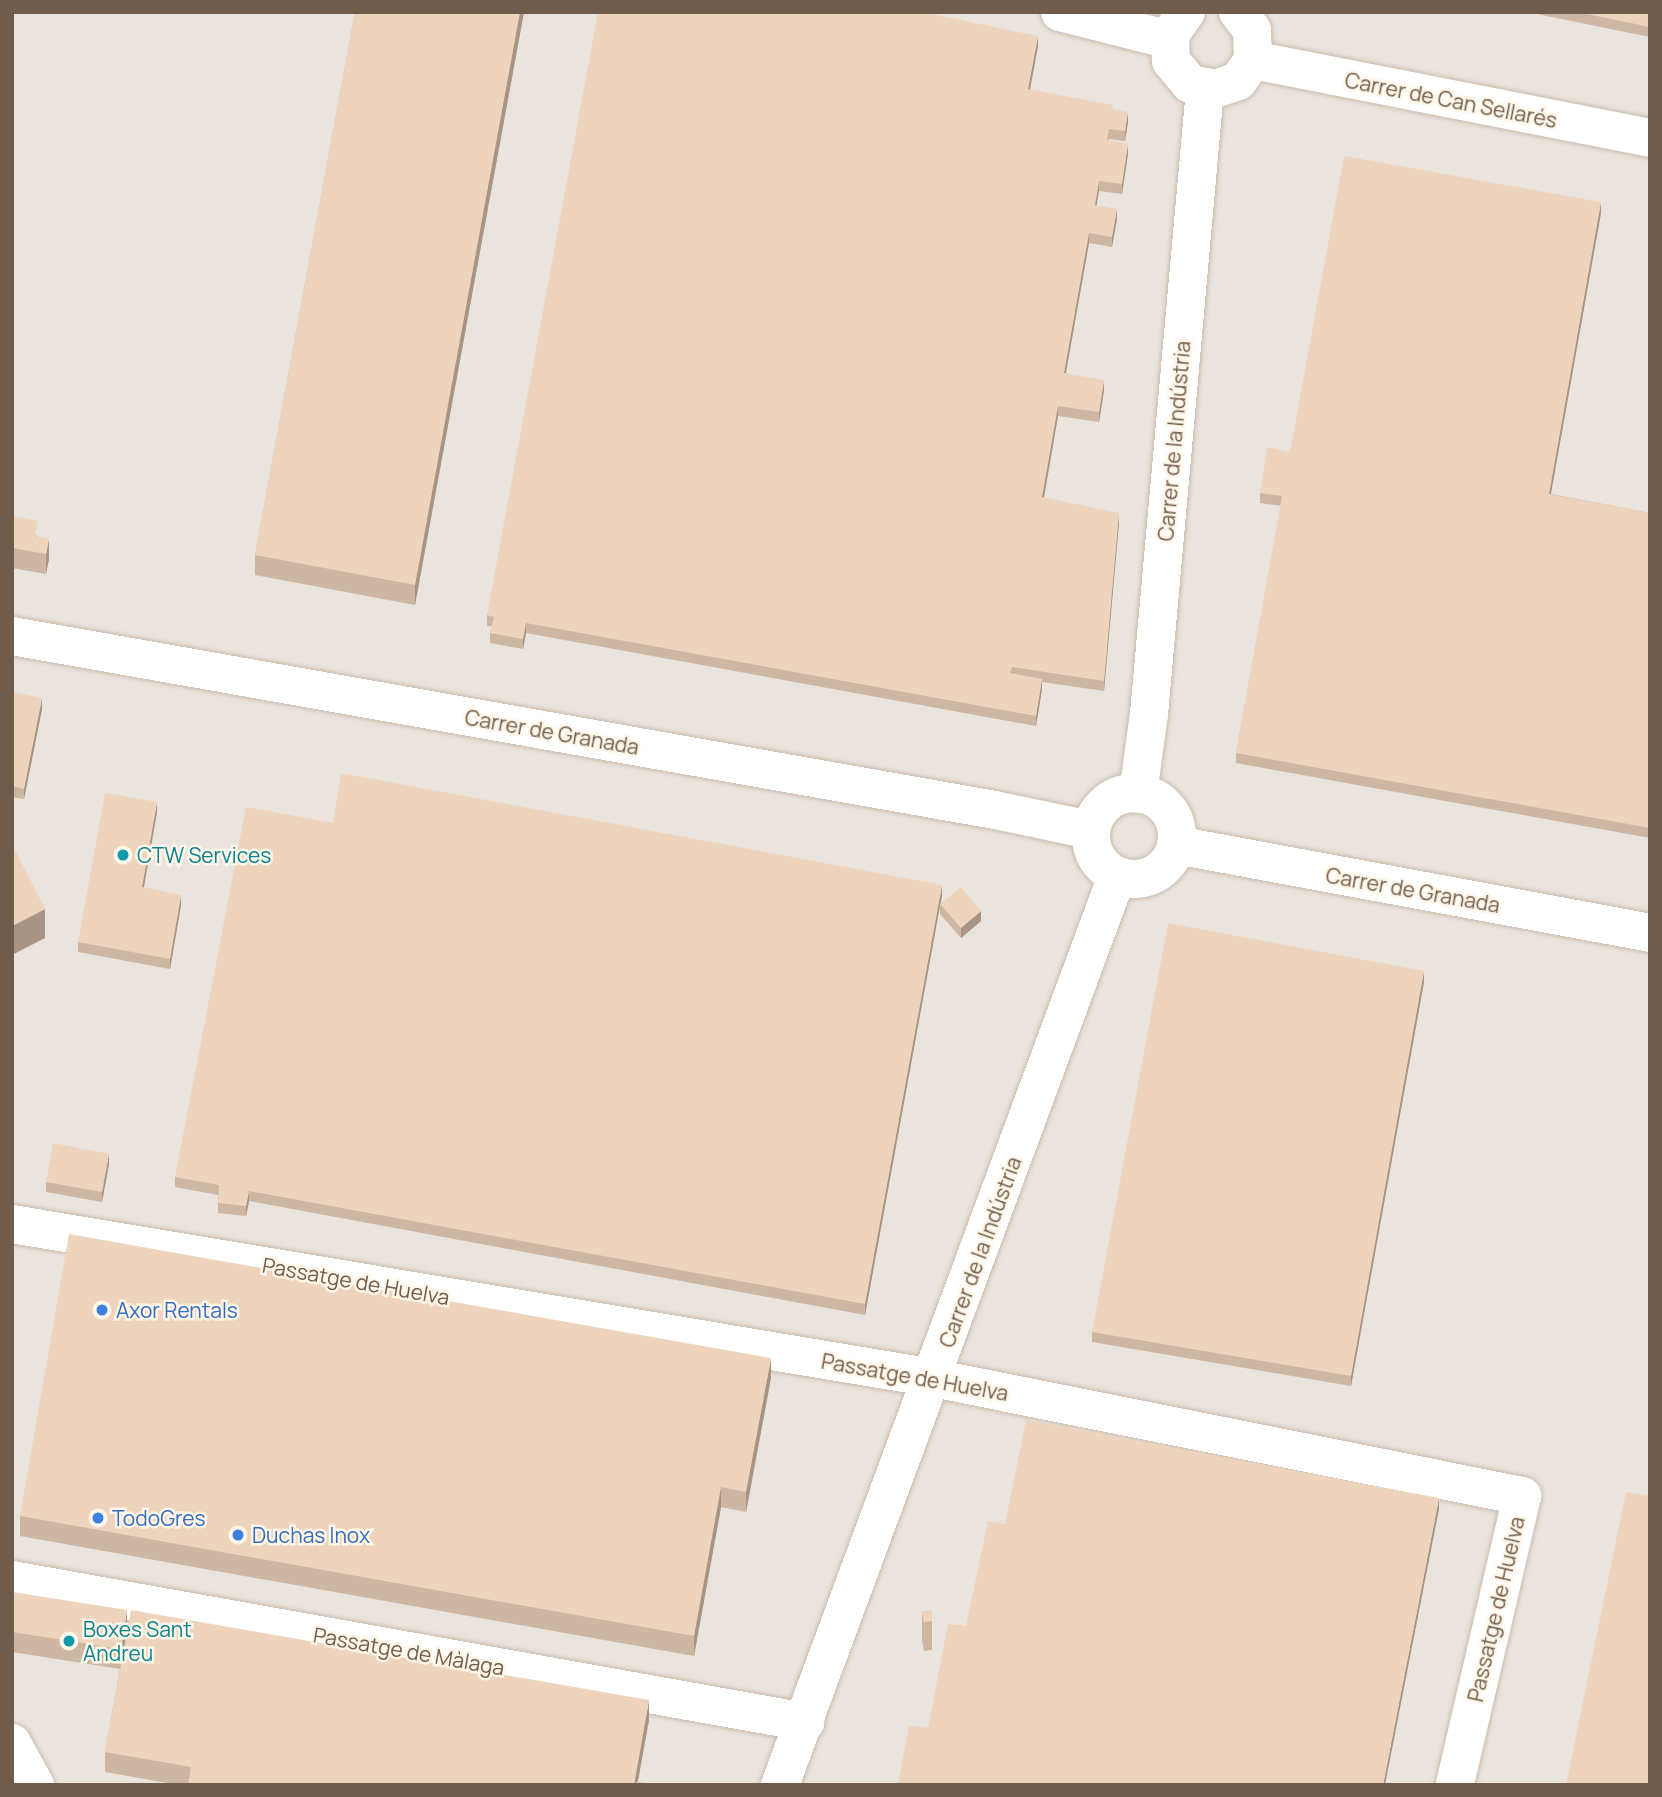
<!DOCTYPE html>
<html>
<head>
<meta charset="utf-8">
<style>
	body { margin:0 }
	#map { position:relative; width:1662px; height:1797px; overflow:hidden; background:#faf3e3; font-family:Manrope,sans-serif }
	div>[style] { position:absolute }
	.industrial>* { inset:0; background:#eae4de }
	.roads { filter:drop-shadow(0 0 2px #cbbbaa) drop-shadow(0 0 2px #cbbbaa) }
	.minor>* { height:38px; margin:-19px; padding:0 19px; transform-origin:19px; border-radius:19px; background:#fff }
	.minor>.ring { margin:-19px; padding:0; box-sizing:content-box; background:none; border:38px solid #fff; border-radius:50% }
	.wall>* { inset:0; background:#cdb6a2 }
	.shaded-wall>* { inset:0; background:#a79484 }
	.building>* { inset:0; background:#eed4bc }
	.dots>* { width:19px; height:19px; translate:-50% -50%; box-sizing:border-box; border:4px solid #fef7e9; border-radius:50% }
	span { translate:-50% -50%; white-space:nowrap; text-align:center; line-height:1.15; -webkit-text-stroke:5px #fef7e9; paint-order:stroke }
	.street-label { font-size:21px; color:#715b4b }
	.culture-label { font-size:21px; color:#0d838f }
	.left { translate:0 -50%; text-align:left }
	.shop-label { font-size:21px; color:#366cbe }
	.frame { position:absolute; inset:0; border:14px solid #715b4b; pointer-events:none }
</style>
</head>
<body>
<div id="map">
	<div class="industrial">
		<div style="clip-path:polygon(12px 12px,1650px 12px,1650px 1785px,12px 1785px)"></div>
	</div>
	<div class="roads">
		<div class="minor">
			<div style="left:1060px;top:12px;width:114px;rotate:14.3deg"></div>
			<div style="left:1186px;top:12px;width:28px;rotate:125deg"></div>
			<div style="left:1170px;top:35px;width:26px;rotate:88deg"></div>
			<div style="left:1171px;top:61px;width:30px;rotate:50deg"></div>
			<div style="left:1190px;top:84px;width:25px;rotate:11deg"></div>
			<div style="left:1215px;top:89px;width:24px;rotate:-19deg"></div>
			<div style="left:1238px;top:81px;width:26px;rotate:-54deg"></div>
			<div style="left:1253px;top:60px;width:30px;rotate:-92deg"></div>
			<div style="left:1252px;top:30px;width:23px;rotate:-128deg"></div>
			<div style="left:1253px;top:60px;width:405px;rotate:11.1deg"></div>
			<div style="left:12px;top:636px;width:998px;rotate:10.04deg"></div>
			<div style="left:995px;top:810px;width:98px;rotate:11.8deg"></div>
			<div class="ring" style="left:1091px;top:793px;width:48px;height:48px"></div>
			<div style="left:1138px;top:794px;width:81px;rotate:-82.2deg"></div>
			<div style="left:1149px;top:714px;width:628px;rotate:-84.88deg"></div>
			<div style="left:1176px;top:845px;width:482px;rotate:10.5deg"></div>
			<div style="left:12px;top:1224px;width:934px;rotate:9.49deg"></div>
			<div style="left:933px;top:1378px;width:601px;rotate:11.33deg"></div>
			<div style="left:1522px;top:1496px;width:297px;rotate:103.1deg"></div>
			<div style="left:12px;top:1580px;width:806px;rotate:10.15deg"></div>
			<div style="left:12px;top:1743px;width:48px;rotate:61.3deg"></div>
			<div style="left:780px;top:1785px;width:969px;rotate:-69.66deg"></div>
		</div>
	</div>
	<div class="wall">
		<div style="clip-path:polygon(355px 12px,524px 12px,415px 605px,255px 575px,255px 555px)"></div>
		<div style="clip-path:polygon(1527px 12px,1650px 12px,1650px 37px)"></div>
		<div style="clip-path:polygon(1038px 46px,1030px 90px,1113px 109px,1128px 122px,1125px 141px,1109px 139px,1108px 140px,1128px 154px,1122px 194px,1099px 191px,1096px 205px,1117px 219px,1112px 247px,1089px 243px,1066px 373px,1104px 390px,1099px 422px,1058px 416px,1044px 498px,1119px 523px,1104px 691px,1042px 682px,1042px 689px,1036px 726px,526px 633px,523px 649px,490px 643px,490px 633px,492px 626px,487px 626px,487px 615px)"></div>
		<div style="clip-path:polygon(1601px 213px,1551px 494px,1650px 513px,1650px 838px,1236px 763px,1236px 753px,1281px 506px,1260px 503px,1260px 493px,1290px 452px)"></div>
		<div style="clip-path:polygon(12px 516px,38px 537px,49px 559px,46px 574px,12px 568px)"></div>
		<div style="clip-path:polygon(12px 692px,42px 709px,24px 799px,12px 797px)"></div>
		<div style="clip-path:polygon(157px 812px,144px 888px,181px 905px,170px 969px,78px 952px,78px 942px)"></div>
		<div style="clip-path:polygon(333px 823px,942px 895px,941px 904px,981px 921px,961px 938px,940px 914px,940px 906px,865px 1315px,249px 1201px,246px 1216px,218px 1213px,218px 1195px,175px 1187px,175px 1177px)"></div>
		<div style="clip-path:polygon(1424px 982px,1351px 1386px,1092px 1342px,1092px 1332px)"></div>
		<div style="clip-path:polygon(109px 1164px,102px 1202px,46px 1192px,46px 1182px)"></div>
		<div style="clip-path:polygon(771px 1378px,746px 1512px,721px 1507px,694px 1656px,20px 1536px,20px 1516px)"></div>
		<div style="clip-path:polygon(12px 1592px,127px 1630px,649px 1720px,638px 1782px,653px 1785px,178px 1785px,105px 1772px,105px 1752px,120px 1669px,12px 1652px)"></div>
		<div style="clip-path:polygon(932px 1611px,932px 1650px,924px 1651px,922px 1641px,922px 1612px)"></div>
	</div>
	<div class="shaded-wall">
		<div style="clip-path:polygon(520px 12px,524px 12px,415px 605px,415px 585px)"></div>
		<div style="clip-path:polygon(1038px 36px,1038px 46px,1028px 99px,1028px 89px)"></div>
		<div style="clip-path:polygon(1128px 112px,1128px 122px,1125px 141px,1125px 131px)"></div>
		<div style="clip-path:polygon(1128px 144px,1128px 154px,1122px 194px,1122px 184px)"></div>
		<div style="clip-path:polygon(1099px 181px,1099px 191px,1095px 215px,1095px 205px)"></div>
		<div style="clip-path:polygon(1601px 202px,1601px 213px,1549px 504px,1549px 494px)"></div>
		<div style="clip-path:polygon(1117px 209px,1117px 219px,1112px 247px,1112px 237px)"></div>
		<div style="clip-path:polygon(1089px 233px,1089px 243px,1064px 383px,1064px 373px)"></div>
		<div style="clip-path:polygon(1104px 380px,1104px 390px,1099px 422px,1099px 412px)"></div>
		<div style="clip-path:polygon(1058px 406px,1058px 416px,1042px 508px,1042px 497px)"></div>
		<div style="clip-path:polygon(1119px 513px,1119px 523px,1104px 691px,1104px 681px)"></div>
		<div style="clip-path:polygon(49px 539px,49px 559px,46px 574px,46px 554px)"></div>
		<div style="clip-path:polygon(526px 623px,526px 633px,523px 649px,523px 639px)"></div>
		<div style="clip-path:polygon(1042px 679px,1042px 689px,1036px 726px,1036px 716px)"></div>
		<div style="clip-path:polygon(42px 698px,42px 709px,24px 799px,24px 789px)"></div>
		<div style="clip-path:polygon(157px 802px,157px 812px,142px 897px,142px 887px)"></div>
		<div style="clip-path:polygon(942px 885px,942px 895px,865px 1315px,865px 1304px)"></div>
		<div style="clip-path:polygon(181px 895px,181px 905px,170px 969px,170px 959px)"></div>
		<div style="clip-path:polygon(45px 909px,45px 938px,12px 955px,12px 926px)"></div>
		<div style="clip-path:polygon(981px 911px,981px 921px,961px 938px,961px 928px)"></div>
		<div style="clip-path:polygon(1424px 971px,1424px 982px,1351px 1386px,1351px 1376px)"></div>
		<div style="clip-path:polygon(109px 1154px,109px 1164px,102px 1202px,102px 1192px)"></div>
		<div style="clip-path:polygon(249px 1191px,249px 1201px,246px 1216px,246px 1206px)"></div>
		<div style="clip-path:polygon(771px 1358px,771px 1378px,746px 1512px,746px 1492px)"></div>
		<div style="clip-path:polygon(721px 1487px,721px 1507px,694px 1656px,694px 1636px)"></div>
		<div style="clip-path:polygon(1439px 1498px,1439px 1509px,1385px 1785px,1383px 1785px)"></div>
		<div style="clip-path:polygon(127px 1610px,127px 1630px,121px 1669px,121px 1649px)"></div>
		<div style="clip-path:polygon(649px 1700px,649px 1720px,637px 1785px,634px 1785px)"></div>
	</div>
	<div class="building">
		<div style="clip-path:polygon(355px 12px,520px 12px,415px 585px,255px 555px)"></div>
		<div style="clip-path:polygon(598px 12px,922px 12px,1038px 36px,1028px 89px,1113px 105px,1112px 109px,1128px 112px,1125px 131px,1109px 129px,1107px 140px,1128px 144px,1122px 184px,1099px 181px,1095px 205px,1117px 209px,1112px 237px,1089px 233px,1064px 373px,1104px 380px,1099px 412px,1058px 406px,1042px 497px,1119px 513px,1104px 681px,1012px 667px,1010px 673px,1042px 679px,1036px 716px,526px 623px,523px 639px,490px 633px,494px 617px,487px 615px)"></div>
		<div style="clip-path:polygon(1577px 12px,1650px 12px,1650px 27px)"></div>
		<div style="clip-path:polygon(1344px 156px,1601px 202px,1549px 494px,1650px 513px,1650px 828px,1236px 753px,1282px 496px,1260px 493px,1267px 447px,1290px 452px)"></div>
		<div style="clip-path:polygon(12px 516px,38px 521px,35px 536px,49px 539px,46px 554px,12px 548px)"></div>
		<div style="clip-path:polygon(12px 692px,42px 698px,24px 789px,12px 786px)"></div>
		<div style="clip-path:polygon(341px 773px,942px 885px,865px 1304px,249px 1191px,246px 1206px,218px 1203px,219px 1185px,175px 1177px,246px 807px,333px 823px)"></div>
		<div style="clip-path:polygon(105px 793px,157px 802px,142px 887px,181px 895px,170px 959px,78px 942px)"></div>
		<div style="clip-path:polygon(12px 844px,45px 909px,12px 926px)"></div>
		<div style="clip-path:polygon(961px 887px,981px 911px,961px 928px,940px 904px)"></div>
		<div style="clip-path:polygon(1168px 923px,1424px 971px,1351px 1376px,1092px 1332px)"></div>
		<div style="clip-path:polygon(53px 1143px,109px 1154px,102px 1192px,46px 1182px)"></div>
		<div style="clip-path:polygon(69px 1234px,771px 1358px,746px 1492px,721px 1487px,694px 1636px,20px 1516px)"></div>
		<div style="clip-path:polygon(1026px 1420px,1439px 1498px,1383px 1785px,898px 1785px,909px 1725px,928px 1728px,948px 1624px,966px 1626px,988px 1521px,1005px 1524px)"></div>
		<div style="clip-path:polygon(1626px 1492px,1650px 1496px,1650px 1785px,1566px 1785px)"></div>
		<div style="clip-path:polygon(12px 1592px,127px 1610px,121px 1649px,12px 1632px)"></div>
		<div style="clip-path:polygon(131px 1610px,649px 1700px,634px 1785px,188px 1785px,191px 1767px,105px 1752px)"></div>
		<div style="clip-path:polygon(932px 1611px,932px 1621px,924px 1622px,922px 1612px)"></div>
		<div style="clip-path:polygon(636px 1782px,653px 1785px,635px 1785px)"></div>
	</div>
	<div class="dots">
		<div style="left:123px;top:855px;background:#0f9aa8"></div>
		<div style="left:102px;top:1310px;background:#3f7fe0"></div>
		<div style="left:98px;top:1518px;background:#3f7fe0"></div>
		<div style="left:238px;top:1535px;background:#3f7fe0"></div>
		<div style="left:69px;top:1641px;background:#0f9aa8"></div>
	</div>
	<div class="street-label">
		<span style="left:1451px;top:100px;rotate:11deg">Carrer de Can Sellarés</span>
		<span style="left:1174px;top:441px;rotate:-85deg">Carrer de la Indústria</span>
		<span style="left:552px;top:732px;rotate:10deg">Carrer de Granada</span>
		<span style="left:1413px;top:890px;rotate:10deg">Carrer de Granada</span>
		<span style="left:980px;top:1252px;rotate:-70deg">Carrer de la Indústria</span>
		<span style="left:356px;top:1281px;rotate:10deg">Passatge de Huelva</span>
		<span style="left:915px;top:1377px;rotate:10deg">Passatge de Huelva</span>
		<span style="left:1496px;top:1609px;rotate:-77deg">Passatge de Huelva</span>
		<span style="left:409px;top:1651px;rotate:10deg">Passatge de Màlaga</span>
	</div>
	<div class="culture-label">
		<span class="left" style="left:137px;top:855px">CTW Services</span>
		<span class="left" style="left:83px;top:1641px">Boxes Sant<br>Andreu</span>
	</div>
	<div class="shop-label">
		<span class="left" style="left:116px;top:1310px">Axor Rentals</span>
		<span class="left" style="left:112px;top:1518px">TodoGres</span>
		<span class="left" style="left:252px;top:1535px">Duchas Inox</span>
	</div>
	<div class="frame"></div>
</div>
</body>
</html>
